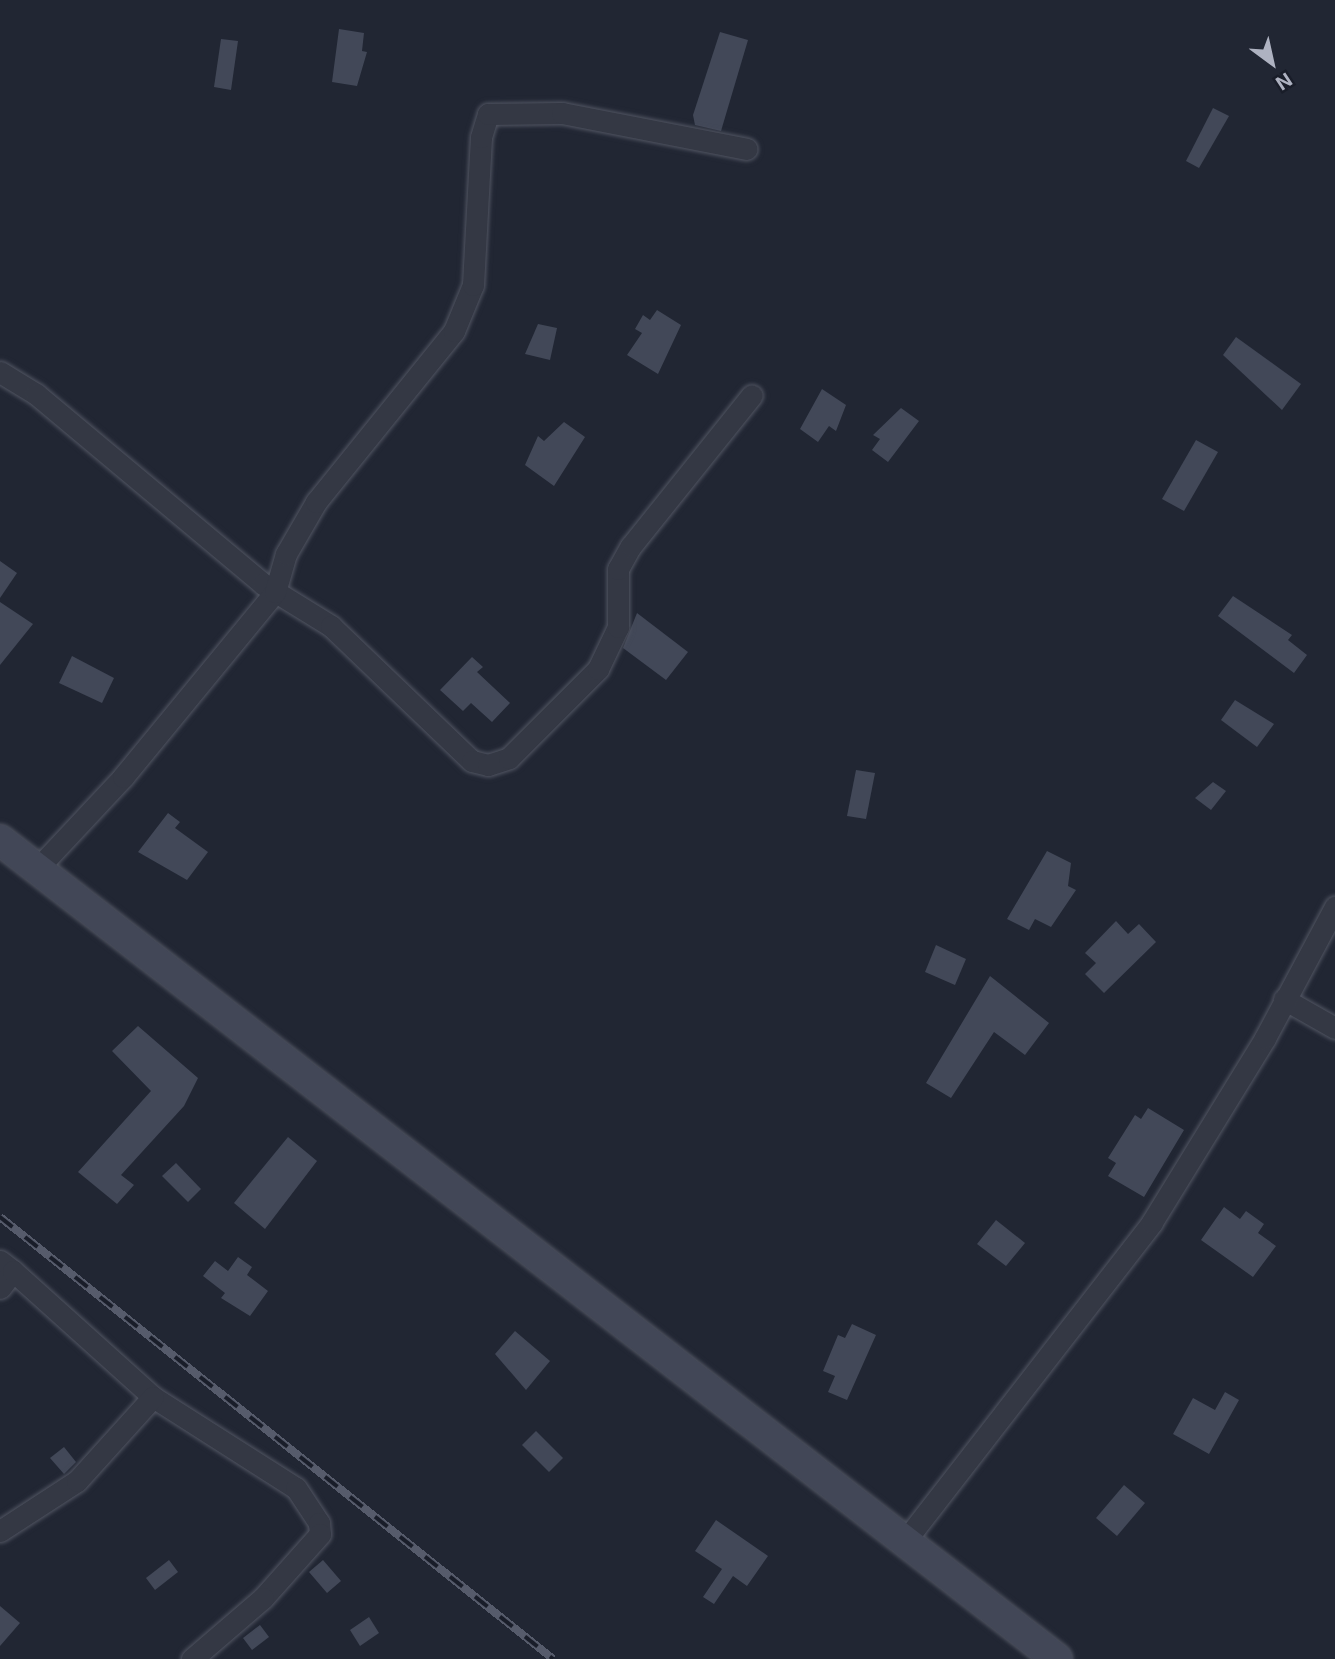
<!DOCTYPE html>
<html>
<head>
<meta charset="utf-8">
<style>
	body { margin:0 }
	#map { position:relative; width:1335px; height:1659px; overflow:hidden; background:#212633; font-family:Inter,sans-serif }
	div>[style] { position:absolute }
	.building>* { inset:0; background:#424858 }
	.roads { filter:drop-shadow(0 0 2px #515562) drop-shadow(0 0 2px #515562) }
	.street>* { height:21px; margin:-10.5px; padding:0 10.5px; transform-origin:10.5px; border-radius:10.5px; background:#343844 }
	.secondary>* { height:30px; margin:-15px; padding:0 15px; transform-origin:15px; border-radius:15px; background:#424757 }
	.rail>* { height:8px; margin-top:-4px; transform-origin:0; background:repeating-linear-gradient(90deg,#191d29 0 16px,#565b6b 0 32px); box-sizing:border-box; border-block:2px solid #565b6b }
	span { translate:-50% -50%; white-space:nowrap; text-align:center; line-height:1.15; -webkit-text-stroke:7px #191d29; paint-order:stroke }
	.north { position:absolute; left:1237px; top:28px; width:70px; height:70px; -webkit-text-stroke:5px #191d29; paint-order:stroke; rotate:147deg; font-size:19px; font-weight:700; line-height:28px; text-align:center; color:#aeb2c1 }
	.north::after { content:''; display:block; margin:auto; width:24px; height:32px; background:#aeb2c1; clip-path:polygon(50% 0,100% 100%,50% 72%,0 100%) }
</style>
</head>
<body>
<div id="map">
	<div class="building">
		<div style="clip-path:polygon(339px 29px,364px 33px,362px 51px,367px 52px,357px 86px,332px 82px)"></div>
		<div style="clip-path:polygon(720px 32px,748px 40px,721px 131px,695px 125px,693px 115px)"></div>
		<div style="clip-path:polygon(221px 39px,238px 41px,231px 90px,214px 87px)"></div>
		<div style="clip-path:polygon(1213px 108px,1229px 116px,1199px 168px,1186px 161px)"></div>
		<div style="clip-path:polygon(657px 310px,681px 325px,658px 374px,627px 355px,642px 333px,635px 329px,643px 315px,650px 320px)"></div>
		<div style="clip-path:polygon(538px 324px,557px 328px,550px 360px,525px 354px)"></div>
		<div style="clip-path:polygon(1236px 337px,1301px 384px,1282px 410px,1223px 355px)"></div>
		<div style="clip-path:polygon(822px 389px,846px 405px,836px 431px,829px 426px,818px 442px,800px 429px)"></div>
		<div style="clip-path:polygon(901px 408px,919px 421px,888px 462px,872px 450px,880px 439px,873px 435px)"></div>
		<div style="clip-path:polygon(564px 422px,585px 437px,554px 486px,525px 465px,538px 436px,544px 441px)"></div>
		<div style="clip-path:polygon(1196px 440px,1218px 452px,1184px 511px,1162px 499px)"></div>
		<div style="clip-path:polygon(0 561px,17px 573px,0 598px)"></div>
		<div style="clip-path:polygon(1233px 596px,1292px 635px,1288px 640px,1307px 655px,1294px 673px,1218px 616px)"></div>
		<div style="clip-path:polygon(0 602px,33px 624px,0 665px)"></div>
		<div style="clip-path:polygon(637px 613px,688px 652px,666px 680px,623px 648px)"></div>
		<div style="clip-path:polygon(72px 656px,114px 678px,102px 703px,59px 683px)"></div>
		<div style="clip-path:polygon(472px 657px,483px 667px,477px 672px,510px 703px,492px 722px,471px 703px,463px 711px,440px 690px)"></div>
		<div style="clip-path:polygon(1235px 700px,1274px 724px,1257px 747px,1221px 720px)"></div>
		<div style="clip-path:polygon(856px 770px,875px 773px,866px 819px,847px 816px)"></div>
		<div style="clip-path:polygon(1213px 782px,1226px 791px,1211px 810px,1195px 798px)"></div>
		<div style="clip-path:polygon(168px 813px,180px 822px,175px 828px,208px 852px,187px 880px,138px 852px)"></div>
		<div style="clip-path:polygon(1047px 851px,1071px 863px,1068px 886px,1076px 890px,1051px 927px,1035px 919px,1029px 930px,1007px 919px)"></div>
		<div style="clip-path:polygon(1116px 921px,1128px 934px,1139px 924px,1156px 942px,1104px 993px,1085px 974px,1096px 963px,1085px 953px)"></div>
		<div style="clip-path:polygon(936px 945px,966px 959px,955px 985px,925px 972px)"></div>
		<div style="clip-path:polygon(990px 976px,1049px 1023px,1025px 1055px,994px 1032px,951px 1098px,926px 1083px)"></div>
		<div style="clip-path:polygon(138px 1026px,198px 1078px,184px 1106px,121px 1175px,134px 1185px,117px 1204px,78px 1172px,151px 1091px,112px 1051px)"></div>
		<div style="clip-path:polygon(1148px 1108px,1184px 1130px,1144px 1197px,1108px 1176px,1116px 1163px,1108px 1158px,1135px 1115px,1141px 1119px)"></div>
		<div style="clip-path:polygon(288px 1137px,317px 1161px,265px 1229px,234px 1203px)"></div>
		<div style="clip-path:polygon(176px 1163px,201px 1189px,188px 1202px,162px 1176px)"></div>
		<div style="clip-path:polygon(1224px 1207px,1240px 1219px,1246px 1211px,1264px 1224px,1258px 1233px,1276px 1246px,1253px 1277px,1201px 1240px)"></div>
		<div style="clip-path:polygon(996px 1220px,1025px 1243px,1006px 1266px,977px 1244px)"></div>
		<div style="clip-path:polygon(238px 1257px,252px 1267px,247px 1275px,268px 1291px,250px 1316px,221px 1298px,225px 1293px,203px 1276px,215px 1261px,228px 1271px)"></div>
		<div style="clip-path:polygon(852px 1324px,876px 1335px,847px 1400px,828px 1392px,835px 1376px,823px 1371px,838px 1335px,845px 1338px)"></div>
		<div style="clip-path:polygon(515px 1331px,550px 1361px,526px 1390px,495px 1354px)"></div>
		<div style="clip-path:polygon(1225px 1392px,1239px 1400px,1209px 1454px,1173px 1434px,1193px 1398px,1215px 1410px)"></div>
		<div style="clip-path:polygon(536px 1431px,563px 1458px,549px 1472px,522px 1445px)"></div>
		<div style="clip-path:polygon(64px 1447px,76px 1462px,64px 1474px,50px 1458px)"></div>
		<div style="clip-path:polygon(1124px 1485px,1145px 1503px,1117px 1536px,1096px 1518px)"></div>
		<div style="clip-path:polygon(716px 1520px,768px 1556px,747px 1586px,733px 1576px,714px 1604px,703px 1597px,722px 1569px,695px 1551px)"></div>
		<div style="clip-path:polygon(169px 1560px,178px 1572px,155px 1590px,146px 1578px)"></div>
		<div style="clip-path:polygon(323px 1560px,341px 1581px,327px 1593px,309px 1572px)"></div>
		<div style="clip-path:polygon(0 1606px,20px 1623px,0 1646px)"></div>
		<div style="clip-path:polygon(369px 1617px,379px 1633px,360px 1646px,350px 1630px)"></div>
		<div style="clip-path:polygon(260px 1625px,269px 1637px,252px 1650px,243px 1638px)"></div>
	</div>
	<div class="roads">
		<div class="street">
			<div style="left:0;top:372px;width:42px;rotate:31.4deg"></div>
			<div style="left:36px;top:394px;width:296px;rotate:39.9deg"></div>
			<div style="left:263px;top:584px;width:80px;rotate:31.7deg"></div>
			<div style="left:331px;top:626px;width:195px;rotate:43.8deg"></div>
			<div style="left:472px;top:761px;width:16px;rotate:14deg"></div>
			<div style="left:488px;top:765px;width:22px;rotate:-18deg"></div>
			<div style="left:509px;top:758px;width:126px;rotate:-45deg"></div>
			<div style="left:598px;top:669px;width:47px;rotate:-64.5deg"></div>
			<div style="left:618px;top:627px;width:58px;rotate:-90deg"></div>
			<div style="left:618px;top:569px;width:26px;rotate:-61deg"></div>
			<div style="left:631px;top:546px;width:193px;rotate:-51.3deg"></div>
			<div style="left:37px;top:869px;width:126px;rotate:-46.9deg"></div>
			<div style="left:123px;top:777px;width:239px;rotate:-50.6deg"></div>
			<div style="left:275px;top:592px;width:40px;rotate:-74deg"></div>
			<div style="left:286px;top:554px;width:60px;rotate:-60deg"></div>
			<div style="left:316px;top:502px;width:220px;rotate:-51.1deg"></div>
			<div style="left:454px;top:331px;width:50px;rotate:-67.6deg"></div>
			<div style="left:473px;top:285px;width:148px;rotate:-86.9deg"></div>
			<div style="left:481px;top:137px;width:24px;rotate:-73deg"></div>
			<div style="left:488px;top:114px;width:74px;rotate:-0.8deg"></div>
			<div style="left:562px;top:113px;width:188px;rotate:11deg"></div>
			<div style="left:1284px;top:999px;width:59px;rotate:29.6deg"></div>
			<div style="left:0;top:1261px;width:16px;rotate:38deg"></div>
			<div style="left:13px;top:1271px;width:21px;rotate:127deg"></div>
			<div style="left:13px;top:1271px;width:188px;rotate:42deg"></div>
			<div style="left:153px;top:1397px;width:169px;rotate:32.5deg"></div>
			<div style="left:296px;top:1488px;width:42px;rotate:56.7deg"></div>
			<div style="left:319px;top:1523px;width:11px;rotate:85deg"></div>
			<div style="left:320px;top:1534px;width:86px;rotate:131.7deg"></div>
			<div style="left:263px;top:1598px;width:94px;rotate:139.3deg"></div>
			<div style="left:0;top:1531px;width:92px;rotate:-33deg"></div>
			<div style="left:77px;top:1481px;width:113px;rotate:-47.9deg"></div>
			<div style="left:905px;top:1541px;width:403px;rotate:-52.2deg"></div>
			<div style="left:1152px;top:1222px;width:216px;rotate:-58.4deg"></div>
			<div style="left:1265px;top:1038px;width:149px;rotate:-61.9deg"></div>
		</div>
		<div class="secondary">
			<div style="left:0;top:840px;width:1337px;rotate:37.77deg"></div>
		</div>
	</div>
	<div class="rail">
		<div style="left:0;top:1217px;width:708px;rotate:38.63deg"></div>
	</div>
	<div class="north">N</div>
</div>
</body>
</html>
